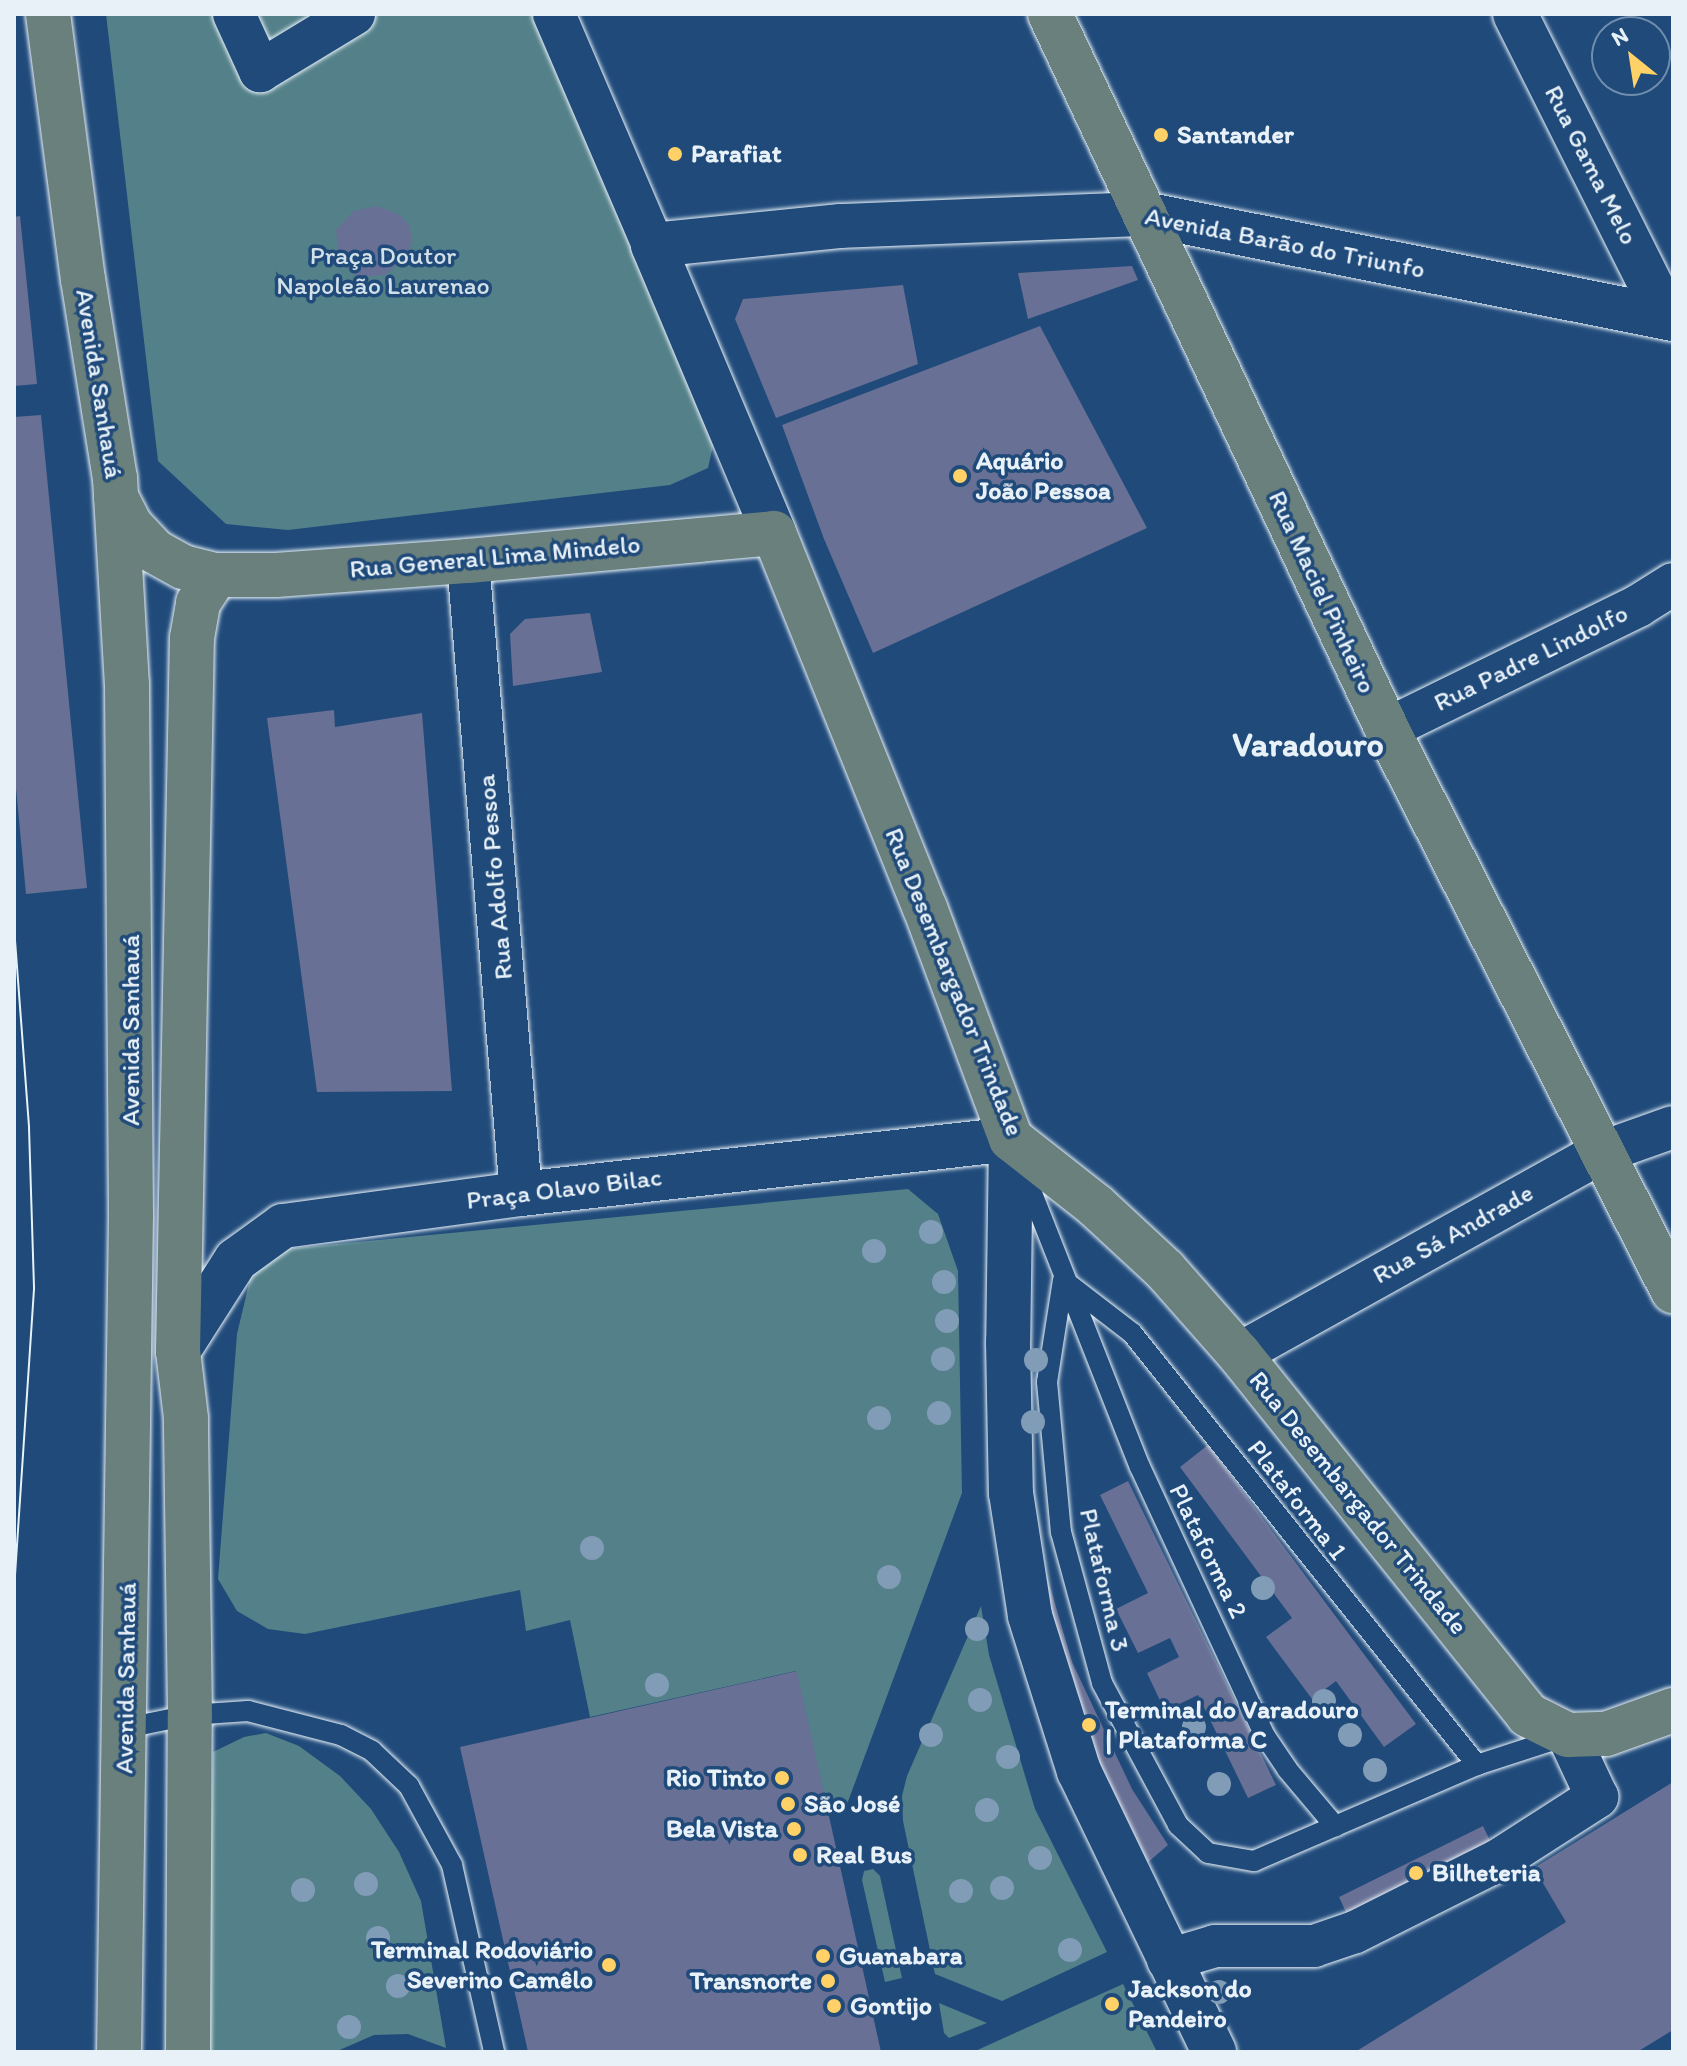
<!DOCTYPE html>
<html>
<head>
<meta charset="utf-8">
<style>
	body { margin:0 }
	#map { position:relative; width:1687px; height:2066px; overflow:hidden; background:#1f4a7a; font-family:Itim,sans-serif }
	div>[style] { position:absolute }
	.green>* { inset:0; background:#538089 }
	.building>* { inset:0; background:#687095 }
	.roads { filter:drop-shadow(0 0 2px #e8f1f8) drop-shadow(0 0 2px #e8f1f8) }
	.lane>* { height:20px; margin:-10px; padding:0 10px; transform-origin:10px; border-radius:10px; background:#1f4a7a }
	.street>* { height:42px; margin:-21px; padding:0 21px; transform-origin:21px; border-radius:21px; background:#1f4a7a }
	.secondary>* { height:44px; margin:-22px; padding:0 22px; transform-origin:22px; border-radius:22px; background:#1f4a7a }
	.primary>* { height:44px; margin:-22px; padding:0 22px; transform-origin:22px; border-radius:22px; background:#6a807c }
	.tram>* { height:2px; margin:-1px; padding:0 1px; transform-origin:1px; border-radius:1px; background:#e8f1f8 }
	.trees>* { width:24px; height:24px; margin:-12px; border-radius:50%; background:#819cb6 }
	.dots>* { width:22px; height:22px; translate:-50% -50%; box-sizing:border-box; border:4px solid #1f4a7a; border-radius:50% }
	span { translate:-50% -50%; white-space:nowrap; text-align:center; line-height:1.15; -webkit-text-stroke:7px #1f4a7a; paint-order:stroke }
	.poi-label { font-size:26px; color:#e8f1f8; font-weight:700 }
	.left { translate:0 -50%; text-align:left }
	.right { translate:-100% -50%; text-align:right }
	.street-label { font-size:26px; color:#e8f1f8 }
	.park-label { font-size:26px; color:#d2e0e7 }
	.district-label { font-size:34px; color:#e8f1f8; font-weight:700 }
	.frame { position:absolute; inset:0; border:16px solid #e8f1f8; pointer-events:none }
	.north { position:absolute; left:1591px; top:16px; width:80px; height:80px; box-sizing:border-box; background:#1f4a7a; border:2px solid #6f8dac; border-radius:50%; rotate:330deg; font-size:22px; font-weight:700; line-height:32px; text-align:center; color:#e8f1f8 }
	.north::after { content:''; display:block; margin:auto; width:28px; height:36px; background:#ffd166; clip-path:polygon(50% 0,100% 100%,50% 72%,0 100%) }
</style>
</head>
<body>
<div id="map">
	<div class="green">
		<div style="clip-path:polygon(106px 14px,539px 14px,716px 433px,708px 468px,670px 485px,288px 530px,226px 524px,158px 461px)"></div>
		<div style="clip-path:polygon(908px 1189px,938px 1214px,958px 1271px,962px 1493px,846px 1807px,827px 1811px,796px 1671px,590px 1717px,570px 1620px,526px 1631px,520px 1590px,305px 1634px,268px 1629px,237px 1611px,218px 1579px,237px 1334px,250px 1279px,275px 1250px)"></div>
		<div style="clip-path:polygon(981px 1606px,989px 1655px,1035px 1809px,1107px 1952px,1002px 2001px,935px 1974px,903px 1821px,902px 1796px,907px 1776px)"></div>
		<div style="clip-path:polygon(266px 1733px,299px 1746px,340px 1776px,371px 1809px,399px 1852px,421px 1901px,446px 2048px,408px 2034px,374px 2035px,335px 2052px,208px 2052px,213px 1752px,244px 1737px)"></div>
		<div style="clip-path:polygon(873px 1869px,880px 1876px,902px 1978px,885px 1982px,862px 1880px,864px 1871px)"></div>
		<div style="clip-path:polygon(1123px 1984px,1157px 2052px,973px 2052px)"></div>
		<div style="clip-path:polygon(939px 2003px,987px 2023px,949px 2038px,944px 2033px)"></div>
	</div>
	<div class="building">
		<div style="clip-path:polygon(377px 206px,400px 215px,409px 225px,412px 240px,408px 254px,385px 275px,357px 277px,339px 260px,336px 230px,354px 211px)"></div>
		<div style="clip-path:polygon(20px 216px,37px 384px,14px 386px,14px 217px)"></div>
		<div style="clip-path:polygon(1132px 266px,1138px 280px,1028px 319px,1018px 273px)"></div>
		<div style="clip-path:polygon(903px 285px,918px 364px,776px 418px,735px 319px,743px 299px)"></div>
		<div style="clip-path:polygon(1040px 326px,1147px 528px,873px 653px,824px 539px,782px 425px)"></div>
		<div style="clip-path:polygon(41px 415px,87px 888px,26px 894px,14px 767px,14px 417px)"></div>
		<div style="clip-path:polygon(590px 613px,602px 672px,513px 686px,510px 634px,525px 619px)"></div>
		<div style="clip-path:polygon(334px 710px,335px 727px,422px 713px,452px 1091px,317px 1092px,267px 718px)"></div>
		<div style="clip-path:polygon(1208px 1445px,1416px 1724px,1384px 1747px,1336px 1681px,1312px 1699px,1266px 1637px,1292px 1618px,1180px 1467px)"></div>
		<div style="clip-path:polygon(1128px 1481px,1276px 1785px,1248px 1798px,1198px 1695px,1165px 1711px,1147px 1673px,1179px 1657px,1170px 1638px,1138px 1653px,1116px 1609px,1148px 1593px,1100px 1495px)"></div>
		<div style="clip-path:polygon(1037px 1542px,1072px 1662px,1132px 1789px,1168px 1845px,1146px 1864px,1048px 1661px)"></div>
		<div style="clip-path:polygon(797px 1671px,881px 2052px,528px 2052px,460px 1747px)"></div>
		<div style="clip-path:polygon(1673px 1782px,1673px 2030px,1637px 2052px,1355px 2052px,1566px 1922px,1534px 1868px)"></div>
		<div style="clip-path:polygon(1483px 1826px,1494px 1849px,1350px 1921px,1339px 1897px)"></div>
	</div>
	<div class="roads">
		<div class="lane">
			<div style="left:1024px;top:1173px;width:316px;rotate:68.5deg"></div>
			<div style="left:1140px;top:1467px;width:297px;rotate:65.1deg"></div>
			<div style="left:1265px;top:1736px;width:40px;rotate:56deg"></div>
			<div style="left:1287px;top:1769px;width:75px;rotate:49.9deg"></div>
			<div style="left:1063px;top:1280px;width:103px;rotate:98.9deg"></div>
			<div style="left:1047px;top:1382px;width:151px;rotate:84.7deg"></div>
			<div style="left:1061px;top:1532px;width:156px;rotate:74.8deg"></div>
			<div style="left:1102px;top:1683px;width:161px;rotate:61.8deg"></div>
			<div style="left:1178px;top:1825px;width:41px;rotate:43deg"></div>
			<div style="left:1208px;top:1853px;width:47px;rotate:9.9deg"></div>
			<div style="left:1254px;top:1861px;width:243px;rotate:-23.3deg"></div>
			<div style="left:1477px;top:1765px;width:90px;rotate:-18deg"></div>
			<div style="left:1067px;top:1283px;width:82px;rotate:37.6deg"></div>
			<div style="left:1132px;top:1333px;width:553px;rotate:51.39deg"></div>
			<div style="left:126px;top:1728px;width:65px;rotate:-11.5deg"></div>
			<div style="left:190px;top:1715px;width:58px;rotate:-3.9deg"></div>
			<div style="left:248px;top:1711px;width:96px;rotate:14.5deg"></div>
			<div style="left:341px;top:1735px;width:35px;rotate:27deg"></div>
			<div style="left:372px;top:1751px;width:51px;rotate:43.4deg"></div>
			<div style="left:409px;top:1786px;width:90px;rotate:61.4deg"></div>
			<div style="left:452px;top:1865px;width:192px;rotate:77.3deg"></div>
		</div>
		<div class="street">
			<div style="left:234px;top:14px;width:63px;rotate:65.5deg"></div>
			<div style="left:260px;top:71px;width:110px;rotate:-31.2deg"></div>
			<div style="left:554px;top:14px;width:251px;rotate:66.8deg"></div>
			<div style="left:468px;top:561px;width:635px;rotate:85.21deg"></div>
			<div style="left:1387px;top:729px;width:280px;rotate:-26.1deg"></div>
			<div style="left:1638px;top:606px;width:41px;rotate:-32.2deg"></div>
			<div style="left:1239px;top:1354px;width:413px;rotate:-29.1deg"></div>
			<div style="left:1600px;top:1153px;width:77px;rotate:-19.6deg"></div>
			<div style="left:1168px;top:1960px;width:49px;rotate:-16.6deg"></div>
			<div style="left:1215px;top:1946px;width:99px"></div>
			<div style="left:1314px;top:1946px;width:43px;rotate:-18.9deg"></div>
			<div style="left:1355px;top:1932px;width:161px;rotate:-26.6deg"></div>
			<div style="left:1499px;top:1860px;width:117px;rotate:-32.7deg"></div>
			<div style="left:1597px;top:1797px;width:68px;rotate:-115.1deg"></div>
		</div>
		<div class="secondary">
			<div style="left:1515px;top:14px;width:339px;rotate:63.4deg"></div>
			<div style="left:774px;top:533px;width:312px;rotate:-112.8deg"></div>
			<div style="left:653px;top:245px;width:189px;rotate:-5.8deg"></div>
			<div style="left:841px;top:226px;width:303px;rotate:-2.3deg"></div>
			<div style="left:1144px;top:214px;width:539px;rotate:11.23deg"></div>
			<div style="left:178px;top:1351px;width:108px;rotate:-57.5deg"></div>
			<div style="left:236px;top:1260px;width:58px;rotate:-35.9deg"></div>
			<div style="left:283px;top:1226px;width:240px;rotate:-7.7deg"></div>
			<div style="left:521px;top:1194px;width:493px;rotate:-6.4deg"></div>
			<div style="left:1011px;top:1139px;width:203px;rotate:90.8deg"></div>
			<div style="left:1008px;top:1342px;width:151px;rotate:88.9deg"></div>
			<div style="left:1011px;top:1493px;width:124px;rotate:81.2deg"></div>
			<div style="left:1030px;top:1616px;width:163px;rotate:72.5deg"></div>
			<div style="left:1079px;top:1771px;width:312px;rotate:64.3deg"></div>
		</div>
		<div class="primary">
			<div style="left:48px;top:14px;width:267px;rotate:82.5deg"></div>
			<div style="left:83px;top:279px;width:202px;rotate:80.9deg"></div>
			<div style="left:115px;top:478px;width:206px;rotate:86.7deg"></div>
			<div style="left:127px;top:684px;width:531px;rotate:89.57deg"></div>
			<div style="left:131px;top:1215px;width:837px;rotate:90.82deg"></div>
			<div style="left:1050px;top:14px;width:790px;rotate:64.76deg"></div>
			<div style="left:1387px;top:729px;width:631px;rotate:63.03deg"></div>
			<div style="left:116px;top:497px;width:33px;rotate:63deg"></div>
			<div style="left:131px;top:526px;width:34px;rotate:47deg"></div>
			<div style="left:154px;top:551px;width:33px;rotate:29deg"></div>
			<div style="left:183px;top:567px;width:34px;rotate:14deg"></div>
			<div style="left:216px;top:575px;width:60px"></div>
			<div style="left:276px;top:575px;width:193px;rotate:-4.2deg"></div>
			<div style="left:468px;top:561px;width:307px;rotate:-5.2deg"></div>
			<div style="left:774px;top:533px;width:404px;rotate:68.1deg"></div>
			<div style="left:925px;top:908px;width:246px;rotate:69.6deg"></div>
			<div style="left:1011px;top:1139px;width:108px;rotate:38.2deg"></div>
			<div style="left:1096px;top:1206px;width:94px;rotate:42.8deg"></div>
			<div style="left:1165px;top:1270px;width:112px;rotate:48.6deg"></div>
			<div style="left:1239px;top:1354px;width:462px;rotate:51.3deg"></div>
			<div style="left:1528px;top:1715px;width:45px;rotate:26.6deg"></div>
			<div style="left:1568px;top:1735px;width:38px;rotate:-2deg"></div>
			<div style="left:1606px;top:1734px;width:71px;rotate:-19.7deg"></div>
			<div style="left:188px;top:2052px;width:337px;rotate:-89.7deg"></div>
			<div style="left:190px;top:1715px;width:297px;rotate:-90.8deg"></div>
			<div style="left:186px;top:1418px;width:67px;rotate:-96.8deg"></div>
			<div style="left:178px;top:1351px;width:713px;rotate:-88.88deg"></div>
			<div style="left:192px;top:638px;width:36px;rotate:-80deg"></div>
			<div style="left:198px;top:603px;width:33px;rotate:-57deg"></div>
		</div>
	</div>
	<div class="tram">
		<div style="left:14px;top:927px;width:202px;rotate:85.7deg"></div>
		<div style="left:29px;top:1128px;width:161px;rotate:88.2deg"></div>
		<div style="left:34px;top:1289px;width:306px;rotate:93.8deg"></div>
	</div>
	<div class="trees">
		<div style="left:931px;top:1232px"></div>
		<div style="left:874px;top:1251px"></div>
		<div style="left:944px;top:1282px"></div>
		<div style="left:947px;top:1321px"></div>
		<div style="left:943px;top:1359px"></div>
		<div style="left:1036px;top:1360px"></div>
		<div style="left:939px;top:1413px"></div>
		<div style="left:879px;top:1418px"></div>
		<div style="left:1033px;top:1422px"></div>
		<div style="left:592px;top:1548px"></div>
		<div style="left:889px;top:1577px"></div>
		<div style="left:1263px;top:1588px"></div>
		<div style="left:977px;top:1629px"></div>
		<div style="left:657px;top:1685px"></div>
		<div style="left:980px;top:1700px"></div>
		<div style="left:1324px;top:1701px"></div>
		<div style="left:1194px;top:1727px"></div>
		<div style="left:931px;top:1735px"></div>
		<div style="left:1350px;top:1735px"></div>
		<div style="left:1008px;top:1757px"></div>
		<div style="left:1375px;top:1770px"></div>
		<div style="left:1219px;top:1784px"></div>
		<div style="left:987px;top:1810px"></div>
		<div style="left:1040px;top:1858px"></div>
		<div style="left:366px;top:1884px"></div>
		<div style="left:1002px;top:1888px"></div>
		<div style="left:303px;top:1890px"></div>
		<div style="left:961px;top:1891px"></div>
		<div style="left:378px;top:1938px"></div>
		<div style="left:1070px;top:1950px"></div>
		<div style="left:398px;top:1986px"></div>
		<div style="left:1219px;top:1992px"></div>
		<div style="left:349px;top:2027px"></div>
	</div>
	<div class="dots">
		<div style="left:1161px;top:135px;background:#ffd166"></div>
		<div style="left:675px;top:154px;background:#ffd166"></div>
		<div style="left:960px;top:476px;background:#ffd166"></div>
		<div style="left:1089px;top:1725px;background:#ffd166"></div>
		<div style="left:782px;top:1778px;background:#ffd166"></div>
		<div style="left:788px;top:1804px;background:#ffd166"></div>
		<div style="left:794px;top:1829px;background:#ffd166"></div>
		<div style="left:800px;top:1855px;background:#ffd166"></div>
		<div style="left:1416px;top:1873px;background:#ffd166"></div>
		<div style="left:823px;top:1956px;background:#ffd166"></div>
		<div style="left:609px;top:1965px;background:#ffd166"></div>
		<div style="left:828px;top:1981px;background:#ffd166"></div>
		<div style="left:1112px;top:2004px;background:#ffd166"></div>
		<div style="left:834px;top:2006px;background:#ffd166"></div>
	</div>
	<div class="poi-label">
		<span class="left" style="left:1177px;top:135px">Santander</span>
		<span class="left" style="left:691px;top:154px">Parafiat</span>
		<span class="left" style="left:976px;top:476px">Aquário<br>João Pessoa</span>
		<span class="left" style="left:1105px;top:1725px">Terminal do Varadouro<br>| Plataforma C</span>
		<span class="right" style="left:766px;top:1778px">Rio Tinto</span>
		<span class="left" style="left:804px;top:1804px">São José</span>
		<span class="right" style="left:778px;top:1829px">Bela Vista</span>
		<span class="left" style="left:816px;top:1855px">Real Bus</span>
		<span class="left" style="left:1432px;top:1873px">Bilheteria</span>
		<span class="right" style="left:593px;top:1965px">Terminal Rodoviário<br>Severino Camêlo</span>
		<span class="left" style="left:839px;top:1956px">Guanabara</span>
		<span class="right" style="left:812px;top:1981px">Transnorte</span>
		<span class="left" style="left:1128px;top:2004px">Jackson do<br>Pandeiro</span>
		<span class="left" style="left:850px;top:2006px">Gontijo</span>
	</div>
	<div class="street-label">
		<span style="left:1591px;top:165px;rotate:63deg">Rua Gama Melo</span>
		<span style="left:1285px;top:243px;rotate:11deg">Avenida Barão do Triunfo</span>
		<span style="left:99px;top:384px;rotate:81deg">Avenida Sanhauá</span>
		<span style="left:495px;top:557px;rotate:-5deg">Rua General Lima Mindelo</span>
		<span style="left:1322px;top:592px;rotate:65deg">Rua Maciel Pinheiro</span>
		<span style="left:1531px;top:658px;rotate:-26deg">Rua Padre Lindolfo</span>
		<span style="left:495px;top:877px;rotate:-95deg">Rua Adolfo Pessoa</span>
		<span style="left:954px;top:982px;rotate:68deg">Rua Desembargador Trindade</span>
		<span style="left:131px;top:1030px;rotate:-90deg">Avenida Sanhauá</span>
		<span style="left:564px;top:1189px;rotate:-7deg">Praça Olavo Bilac</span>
		<span style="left:1453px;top:1234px;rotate:-29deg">Rua Sá Andrade</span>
		<span style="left:1297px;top:1500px;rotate:52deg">Plataforma 1</span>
		<span style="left:1358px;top:1503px;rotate:51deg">Rua Desembargador Trindade</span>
		<span style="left:1208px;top:1551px;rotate:64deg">Plataforma 2</span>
		<span style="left:1104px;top:1580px;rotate:77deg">Plataforma 3</span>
		<span style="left:126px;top:1678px;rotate:-89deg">Avenida Sanhauá</span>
	</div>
	<div class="park-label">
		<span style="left:383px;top:271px">Praça Doutor<br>Napoleão Laurenao</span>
	</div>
	<div class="district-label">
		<span style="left:1308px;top:745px">Varadouro</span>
	</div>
	<div class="frame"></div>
	<div class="north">N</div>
</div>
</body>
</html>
